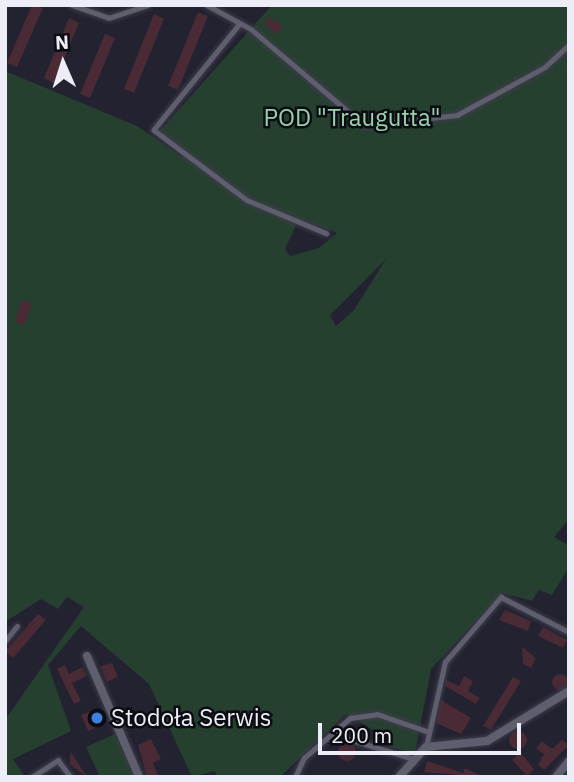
<!DOCTYPE html>
<html>
<head>
<meta charset="utf-8">
<style>
	body { margin:0 }
	#map { position:relative; width:574px; height:782px; overflow:hidden; background:#222231; font-family:"IBM Plex Sans",sans-serif }
	div>[style] { position:absolute }
	.green>* { inset:0; background:#264030 }
	.building>* { inset:0; background:#492a35 }
	.round { border-radius:50% }
	.roads { filter:drop-shadow(0 0 2px #3e3d4a) drop-shadow(0 0 2px #3e3d4a) }
	.lane>* { height:4.5px; margin:-2.25px; padding:0 2.25px; transform-origin:2.25px; border-radius:2.25px; background:#5e5e6f }
	.street>* { height:8px; margin:-4px; padding:0 4px; transform-origin:4px; border-radius:4px; background:#5e5e6f }
	.dots>* { width:19px; height:19px; translate:-50% -50%; box-sizing:border-box; border:4px solid #0c0c13; border-radius:50% }
	span { translate:-50% -50%; white-space:nowrap; text-align:center; line-height:1.15; -webkit-text-stroke:5px #0c0c13; paint-order:stroke }
	.park-label { font-size:24px; color:#98d0ab }
	.poi-label { font-size:24px; color:#ededf8 }
	.left { translate:0 -50%; text-align:left }
	.frame { position:absolute; inset:0; border:7px solid #ededf8; pointer-events:none }
	.north { position:absolute; left:28px; top:28px; width:70px; height:70px; -webkit-text-stroke:5px #0c0c13; paint-order:stroke; rotate:357deg; font-size:19px; font-weight:700; line-height:28px; text-align:center; color:#ededf8 }
	.north::after { content:''; display:block; margin:auto; width:24px; height:32px; background:#ededf8; clip-path:polygon(50% 0,100% 100%,50% 72%,0 100%) }
	.scale { position:absolute; left:318px; top:723px; width:203px; height:32px; box-sizing:border-box; border:4px solid #ededf8; border-top:0; padding-left:9px; font-size:21px; line-height:24px; white-space:nowrap; color:#ededf8; -webkit-text-stroke:5px #0c0c13; paint-order:stroke }
</style>
</head>
<body>
<div id="map">
	<div class="green">
		<div style="clip-path:polygon(evenodd,272px 5px,569px 5px,569px 519px,554px 537px,569px 546px,569px 567px,552px 595px,539px 590px,532px 601px,502px 593px,431px 669px,415px 753px,379px 744px,378px 733px,346px 714px,280px 777px,217px 777px,215px 771px,192px 777px,149px 684px,81px 626px,48px 665px,71px 731px,13px 759px,25px 777px,5px 777px,5px 720px,84px 607px,67px 597px,58px 609px,41px 599px,5px 622px,5px 71px,137px 126px,184px 158px,158px 133px,272px 5px,299px 219px,327px 229px,337px 233px,319px 248px,290px 256px,285px 249px,299px 219px,272px 5px,386px 259px,354px 310px,336px 326px,330px 315px,386px 259px)"></div>
		<div style="clip-path:polygon(115px 734px,134px 777px,100px 777px,86px 747px)"></div>
	</div>
	<div class="building">
		<div style="clip-path:polygon(32px 5px,43px 8px,17px 67px,7px 63px)"></div>
		<div style="clip-path:polygon(198px 12px,208px 16px,178px 90px,168px 86px)"></div>
		<div style="clip-path:polygon(154px 14px,164px 19px,134px 93px,124px 89px)"></div>
		<div style="clip-path:polygon(269px 17px,283px 26px,276px 34px,264px 23px)"></div>
		<div style="clip-path:polygon(69px 18px,79px 23px,54px 83px,44px 78px)"></div>
		<div style="clip-path:polygon(105px 34px,115px 38px,90px 98px,80px 94px)"></div>
		<div style="clip-path:polygon(22px 300px,32px 303px,24px 325px,15px 321px)"></div>
		<div style="clip-path:polygon(505px 610px,531px 621px,528px 631px,499px 620px)"></div>
		<div style="clip-path:polygon(38px 614px,46px 620px,13px 658px,5px 651px)"></div>
		<div style="clip-path:polygon(543px 627px,567px 640px,563px 648px,538px 636px)"></div>
		<div style="clip-path:polygon(522px 647px,536px 658px,531px 668px,523px 664px)"></div>
		<div style="clip-path:polygon(112px 663px,118px 677px,107px 682px,100px 666px)"></div>
		<div style="clip-path:polygon(65px 665px,69px 674px,82px 667px,87px 676px,72px 683px,81px 701px,74px 704px,57px 669px)"></div>
		<div class="round" style="left:552px;top:674px;width:16px;height:16px"></div>
		<div style="clip-path:polygon(464px 676px,473px 681px,468px 691px,480px 698px,476px 704px,445px 686px,446px 680px,459px 686px)"></div>
		<div style="clip-path:polygon(513px 677px,521px 681px,491px 730px,483px 726px)"></div>
		<div style="clip-path:polygon(441px 700px,471px 718px,461px 734px,436px 723px)"></div>
		<div style="clip-path:polygon(91px 711px,98px 727px,88px 731px,81px 715px)"></div>
		<div class="round" style="left:509px;top:731px;width:18px;height:18px"></div>
		<div style="clip-path:polygon(151px 739px,161px 759px,153px 763px,159px 777px,147px 777px,138px 745px)"></div>
		<div style="clip-path:polygon(562px 740px,569px 745px,544px 770px,538px 765px,544px 754px,536px 748px,542px 741px,552px 749px)"></div>
		<div class="round" style="left:338px;top:743px;width:18px;height:18px"></div>
		<div style="clip-path:polygon(71px 752px,73px 755px,87px 777px,69px 764px)"></div>
		<div style="clip-path:polygon(520px 752px,534px 769px,527px 776px,512px 760px)"></div>
		<div style="clip-path:polygon(427px 761px,463px 773px,465px 768px,484px 777px,424px 772px)"></div>
	</div>
	<div class="roads">
		<div class="lane">
			<div style="left:72px;top:5px;width:39px;rotate:19deg"></div>
			<div style="left:109px;top:18px;width:41px;rotate:-18.4deg"></div>
			<div style="left:207px;top:5px;width:50px;rotate:28.6deg"></div>
			<div style="left:251px;top:29px;width:148px;rotate:40.3deg"></div>
			<div style="left:364px;top:125px;width:94px;rotate:-6.1deg"></div>
			<div style="left:457px;top:115px;width:100px;rotate:-28.6deg"></div>
			<div style="left:545px;top:67px;width:33px;rotate:-43deg"></div>
			<div style="left:239px;top:25px;width:135px;rotate:129deg"></div>
			<div style="left:154px;top:130px;width:116px;rotate:37deg"></div>
			<div style="left:247px;top:200px;width:86px;rotate:22.7deg"></div>
			<div style="left:5px;top:641px;width:19px;rotate:-51deg"></div>
			<div style="left:349px;top:739px;width:68px;rotate:17.1deg"></div>
			<div style="left:426px;top:747px;width:87px;rotate:-77.4deg"></div>
			<div style="left:445px;top:662px;width:86px;rotate:-49.3deg"></div>
			<div style="left:501px;top:597px;width:76px;rotate:27.2deg"></div>
			<div style="left:32px;top:777px;width:31px;rotate:-33deg"></div>
			<div style="left:58px;top:760px;width:21px;rotate:53deg"></div>
			<div style="left:295px;top:777px;width:21px;rotate:-65deg"></div>
			<div style="left:304px;top:758px;width:61px;rotate:-41deg"></div>
			<div style="left:350px;top:718px;width:27px;rotate:-8deg"></div>
			<div style="left:377px;top:714px;width:52px;rotate:19.1deg"></div>
		</div>
		<div class="street">
			<div style="left:87px;top:656px;width:132px;rotate:66.7deg"></div>
			<div style="left:399px;top:777px;width:40px;rotate:-48deg"></div>
			<div style="left:426px;top:747px;width:61px;rotate:-5.6deg"></div>
			<div style="left:487px;top:741px;width:96px;rotate:-31.4deg"></div>
			<div style="left:556px;top:777px;width:21px;rotate:-51deg"></div>
		</div>
	</div>
	<div class="dots">
		<div style="left:97px;top:718px;background:#3f7fe0"></div>
	</div>
	<div class="park-label">
		<span style="left:352px;top:118px">POD "Traugutta"</span>
	</div>
	<div class="poi-label">
		<span class="left" style="left:111px;top:718px">Stodoła Serwis</span>
	</div>
	<div class="frame"></div>
	<div class="north">N</div>
	<div class="scale">200 m</div>
</div>
</body>
</html>
